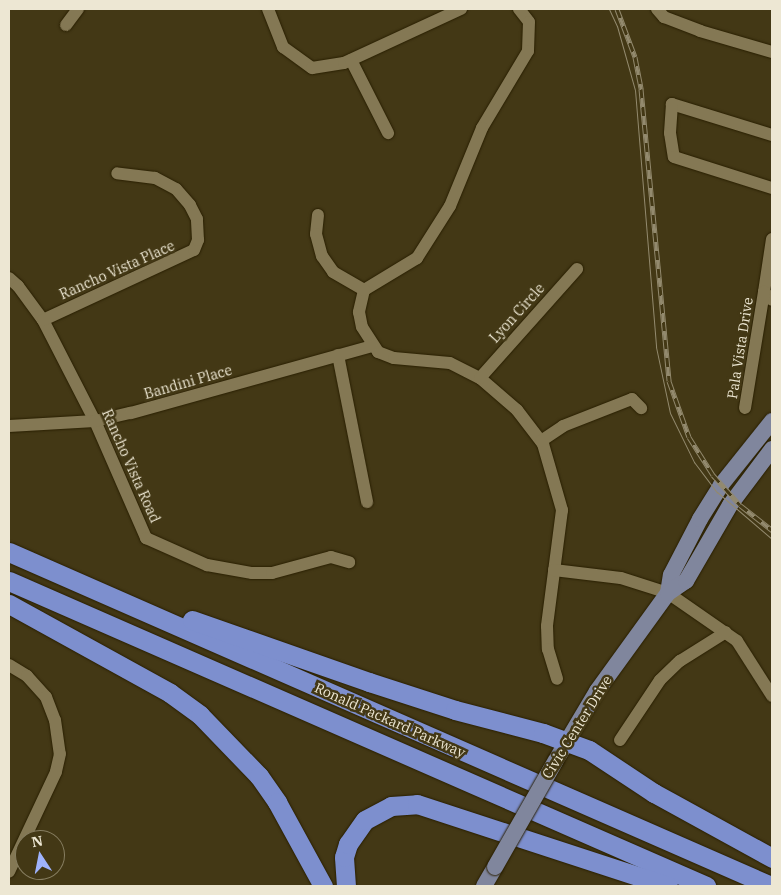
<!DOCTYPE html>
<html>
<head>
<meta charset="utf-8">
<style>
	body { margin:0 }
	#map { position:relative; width:781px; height:895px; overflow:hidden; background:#433815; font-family:"IBM Plex Serif",serif }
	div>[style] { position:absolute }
	.roads { filter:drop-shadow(0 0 1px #291f00) drop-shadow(0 0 1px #291f00) }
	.minor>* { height:12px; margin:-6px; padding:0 6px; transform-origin:6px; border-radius:6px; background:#847854 }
	.major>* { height:16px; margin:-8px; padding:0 8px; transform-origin:8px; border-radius:8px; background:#80869d }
	.highway>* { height:19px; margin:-9.5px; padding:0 9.5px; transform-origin:9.5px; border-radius:9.5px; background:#7d8fce }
	.tram>* { height:1px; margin:-0.5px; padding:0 0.5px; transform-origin:0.5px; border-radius:0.5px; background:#938a6e }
	.rail>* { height:5px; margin-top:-2.5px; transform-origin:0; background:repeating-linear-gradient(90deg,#433815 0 9px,#938a6e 0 18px); box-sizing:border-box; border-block:1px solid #938a6e }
	.bridges { filter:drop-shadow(0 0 1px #291f00) drop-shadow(0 0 1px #291f00) }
	.major-bridge>* { height:16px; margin:-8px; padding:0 8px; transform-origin:8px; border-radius:8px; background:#80869d }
	span { translate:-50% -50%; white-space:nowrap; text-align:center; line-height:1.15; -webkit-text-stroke:5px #433815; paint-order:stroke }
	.street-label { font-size:14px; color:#ede7d3 }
	.frame { position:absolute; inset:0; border:10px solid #ede7d3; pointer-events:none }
	.north { position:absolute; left:15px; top:830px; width:50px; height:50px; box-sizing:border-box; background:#433815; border:1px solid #877e61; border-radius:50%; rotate:349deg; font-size:14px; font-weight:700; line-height:20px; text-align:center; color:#ede7d3 }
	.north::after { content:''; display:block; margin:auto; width:18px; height:22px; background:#9fb3fd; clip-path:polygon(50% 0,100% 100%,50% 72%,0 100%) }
</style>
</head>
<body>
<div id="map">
	<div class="roads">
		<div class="minor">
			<div style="left:268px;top:9px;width:41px;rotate:68.5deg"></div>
			<div style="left:283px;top:47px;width:36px;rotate:36deg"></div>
			<div style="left:312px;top:68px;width:32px;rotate:-9deg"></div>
			<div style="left:344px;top:63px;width:129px;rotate:-24.8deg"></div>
			<div style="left:519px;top:9px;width:16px;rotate:52deg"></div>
			<div style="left:529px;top:22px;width:29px;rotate:92deg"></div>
			<div style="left:528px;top:51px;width:90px;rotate:120.9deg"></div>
			<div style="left:482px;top:128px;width:84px;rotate:112.3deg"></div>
			<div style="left:450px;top:206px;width:62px;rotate:122.4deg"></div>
			<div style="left:417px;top:258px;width:62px;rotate:148.9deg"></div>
			<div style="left:364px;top:290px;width:23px;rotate:103deg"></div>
			<div style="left:359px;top:312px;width:15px;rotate:79deg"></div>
			<div style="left:362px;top:327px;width:30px;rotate:57deg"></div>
			<div style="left:378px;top:352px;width:17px;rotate:21deg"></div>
			<div style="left:394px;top:358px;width:56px;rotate:5.1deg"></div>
			<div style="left:450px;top:363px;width:34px;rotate:27deg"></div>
			<div style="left:480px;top:378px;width:49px;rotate:40.9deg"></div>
			<div style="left:517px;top:410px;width:43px;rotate:52.6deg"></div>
			<div style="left:543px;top:444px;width:69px;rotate:73.9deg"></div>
			<div style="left:562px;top:510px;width:117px;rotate:97.4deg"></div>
			<div style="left:547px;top:626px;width:23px;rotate:88deg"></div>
			<div style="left:548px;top:649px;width:31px;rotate:73deg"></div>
			<div style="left:657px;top:9px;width:11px;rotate:49deg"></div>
			<div style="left:664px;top:17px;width:39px;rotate:21deg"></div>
			<div style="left:700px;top:31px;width:75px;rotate:16.3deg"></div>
			<div style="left:66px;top:25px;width:20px;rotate:-53deg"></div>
			<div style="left:351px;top:60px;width:82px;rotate:63.1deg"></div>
			<div style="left:772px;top:135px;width:105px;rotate:-162.8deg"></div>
			<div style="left:672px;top:104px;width:29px;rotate:94deg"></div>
			<div style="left:670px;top:133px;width:24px;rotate:81deg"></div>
			<div style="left:674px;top:157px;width:103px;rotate:17.6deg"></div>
			<div style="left:318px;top:215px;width:19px;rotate:96deg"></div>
			<div style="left:316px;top:234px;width:23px;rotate:75deg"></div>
			<div style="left:322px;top:256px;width:19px;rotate:55deg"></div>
			<div style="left:333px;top:272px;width:36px;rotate:30deg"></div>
			<div style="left:772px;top:239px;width:54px;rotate:98.6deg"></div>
			<div style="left:764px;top:292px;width:11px;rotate:45deg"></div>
			<div style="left:9px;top:278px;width:12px;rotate:42deg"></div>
			<div style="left:18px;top:286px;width:42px;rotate:53.7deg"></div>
			<div style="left:43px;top:320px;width:114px;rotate:62.8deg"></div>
			<div style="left:95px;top:421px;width:128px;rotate:66.4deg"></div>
			<div style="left:146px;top:538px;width:67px;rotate:23.9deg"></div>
			<div style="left:207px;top:565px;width:46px;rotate:10.1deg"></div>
			<div style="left:252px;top:573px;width:20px"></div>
			<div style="left:272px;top:573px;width:61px;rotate:-15.2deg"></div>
			<div style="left:331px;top:557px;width:19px;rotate:16deg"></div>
			<div style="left:43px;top:320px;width:166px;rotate:-24.9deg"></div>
			<div style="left:194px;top:250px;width:11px;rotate:-68deg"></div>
			<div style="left:198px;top:240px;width:21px;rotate:-93deg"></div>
			<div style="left:197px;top:219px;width:16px;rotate:-117deg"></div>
			<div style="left:190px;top:205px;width:21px;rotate:-131deg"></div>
			<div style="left:176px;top:189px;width:24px;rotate:-152deg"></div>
			<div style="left:155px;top:178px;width:38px;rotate:-173deg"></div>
			<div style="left:338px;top:355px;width:150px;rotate:78.8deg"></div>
			<div style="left:480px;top:378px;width:146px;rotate:-48.3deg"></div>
			<div style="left:745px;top:408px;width:118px;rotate:-80.7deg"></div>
			<div style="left:9px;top:426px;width:86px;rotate:-3.3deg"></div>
			<div style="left:95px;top:421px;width:37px;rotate:-13deg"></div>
			<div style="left:131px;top:413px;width:250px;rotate:-15.5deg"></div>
			<div style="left:541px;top:441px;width:27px;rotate:-34deg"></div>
			<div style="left:563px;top:426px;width:74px;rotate:-21.4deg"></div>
			<div style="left:632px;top:399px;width:13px;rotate:45deg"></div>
			<div style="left:554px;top:570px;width:67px;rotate:6.8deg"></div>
			<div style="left:621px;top:578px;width:49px;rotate:17.7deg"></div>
			<div style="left:668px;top:593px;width:84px;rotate:34.8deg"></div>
			<div style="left:737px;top:641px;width:65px;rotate:57.5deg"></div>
			<div style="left:9px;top:665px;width:21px;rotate:31deg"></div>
			<div style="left:27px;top:676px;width:28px;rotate:48deg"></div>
			<div style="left:46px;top:697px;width:25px;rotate:69deg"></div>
			<div style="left:55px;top:720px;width:34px;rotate:82deg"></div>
			<div style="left:60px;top:754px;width:18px;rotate:103deg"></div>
			<div style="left:56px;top:772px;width:110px;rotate:115.2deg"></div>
			<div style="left:620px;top:740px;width:72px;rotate:-56.3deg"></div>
			<div style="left:660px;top:680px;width:28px;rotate:-44deg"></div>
			<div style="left:680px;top:661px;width:54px;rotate:-32.2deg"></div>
		</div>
		<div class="major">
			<div style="left:668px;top:593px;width:18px;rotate:-81deg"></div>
			<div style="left:671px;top:575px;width:63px;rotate:-62.6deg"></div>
			<div style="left:700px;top:519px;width:40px;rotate:-58deg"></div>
			<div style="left:721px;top:485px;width:82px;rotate:-51.4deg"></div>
			<div style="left:556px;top:760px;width:80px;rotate:-59.3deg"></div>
			<div style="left:597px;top:691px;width:121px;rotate:-54.1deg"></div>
			<div style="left:668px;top:593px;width:22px;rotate:-34deg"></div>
			<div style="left:686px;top:581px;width:88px;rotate:-59.9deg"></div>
			<div style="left:730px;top:505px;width:70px;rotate:-53.1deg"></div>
			<div style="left:484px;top:886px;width:22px;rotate:-60deg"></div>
		</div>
		<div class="highway">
			<div style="left:9px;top:552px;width:832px;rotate:23.67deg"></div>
			<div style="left:9px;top:581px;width:761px;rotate:23.63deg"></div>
			<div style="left:9px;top:604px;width:184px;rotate:28.9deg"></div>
			<div style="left:170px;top:693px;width:37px;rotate:36deg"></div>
			<div style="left:200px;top:715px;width:85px;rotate:46deg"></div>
			<div style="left:259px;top:776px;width:32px;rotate:55deg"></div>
			<div style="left:277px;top:802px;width:96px;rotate:61.3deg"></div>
			<div style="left:192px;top:620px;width:188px;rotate:19.3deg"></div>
			<div style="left:369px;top:682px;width:90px;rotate:18deg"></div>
			<div style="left:455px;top:710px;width:91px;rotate:14.6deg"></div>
			<div style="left:543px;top:733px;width:49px;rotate:20.3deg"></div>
			<div style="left:589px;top:750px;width:78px;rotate:33.5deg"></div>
			<div style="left:654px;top:793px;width:135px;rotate:28.8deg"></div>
			<div style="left:346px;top:886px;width:29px;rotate:-94deg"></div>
			<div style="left:344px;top:857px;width:14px;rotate:-73deg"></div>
			<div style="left:348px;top:844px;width:29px;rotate:-55deg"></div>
			<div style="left:365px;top:820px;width:30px;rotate:-28deg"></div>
			<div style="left:391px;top:806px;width:26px;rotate:-4deg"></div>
			<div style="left:417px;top:804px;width:264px;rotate:18.1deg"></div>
		</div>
	</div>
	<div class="tram">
		<div style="left:609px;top:9px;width:19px;rotate:65deg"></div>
		<div style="left:617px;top:26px;width:66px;rotate:74.3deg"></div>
		<div style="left:635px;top:90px;width:258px;rotate:85.3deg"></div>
		<div style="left:656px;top:347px;width:67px;rotate:78deg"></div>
		<div style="left:670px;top:413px;width:55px;rotate:63.9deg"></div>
		<div style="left:694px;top:462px;width:38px;rotate:53deg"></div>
		<div style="left:717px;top:492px;width:72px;rotate:40.5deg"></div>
	</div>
	<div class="rail">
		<div style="left:617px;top:9px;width:51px;rotate:69.4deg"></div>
		<div style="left:635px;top:57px;width:33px;rotate:79deg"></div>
		<div style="left:641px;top:89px;width:293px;rotate:84.5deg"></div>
		<div style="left:669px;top:381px;width:59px;rotate:70.3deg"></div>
		<div style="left:689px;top:437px;width:45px;rotate:57.7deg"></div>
		<div style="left:713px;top:475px;width:40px;rotate:48deg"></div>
		<div style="left:740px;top:505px;width:41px;rotate:38deg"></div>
	</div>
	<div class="bridges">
		<div class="major-bridge">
			<div style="left:495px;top:867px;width:123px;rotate:-60.3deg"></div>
		</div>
	</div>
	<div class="street-label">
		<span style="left:117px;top:270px;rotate:-24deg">Rancho Vista Place</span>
		<span style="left:517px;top:313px;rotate:-48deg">Lyon Circle</span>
		<span style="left:740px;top:348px;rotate:-81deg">Pala Vista Drive</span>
		<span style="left:188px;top:382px;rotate:-16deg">Bandini Place</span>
		<span style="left:131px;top:466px;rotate:66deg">Rancho Vista Road</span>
		<span style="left:390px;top:720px;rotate:24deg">Ronald Packard Parkway</span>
		<span style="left:577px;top:727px;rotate:-58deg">Civic Center Drive</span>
	</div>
	<div class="frame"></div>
	<div class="north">N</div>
</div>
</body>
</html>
